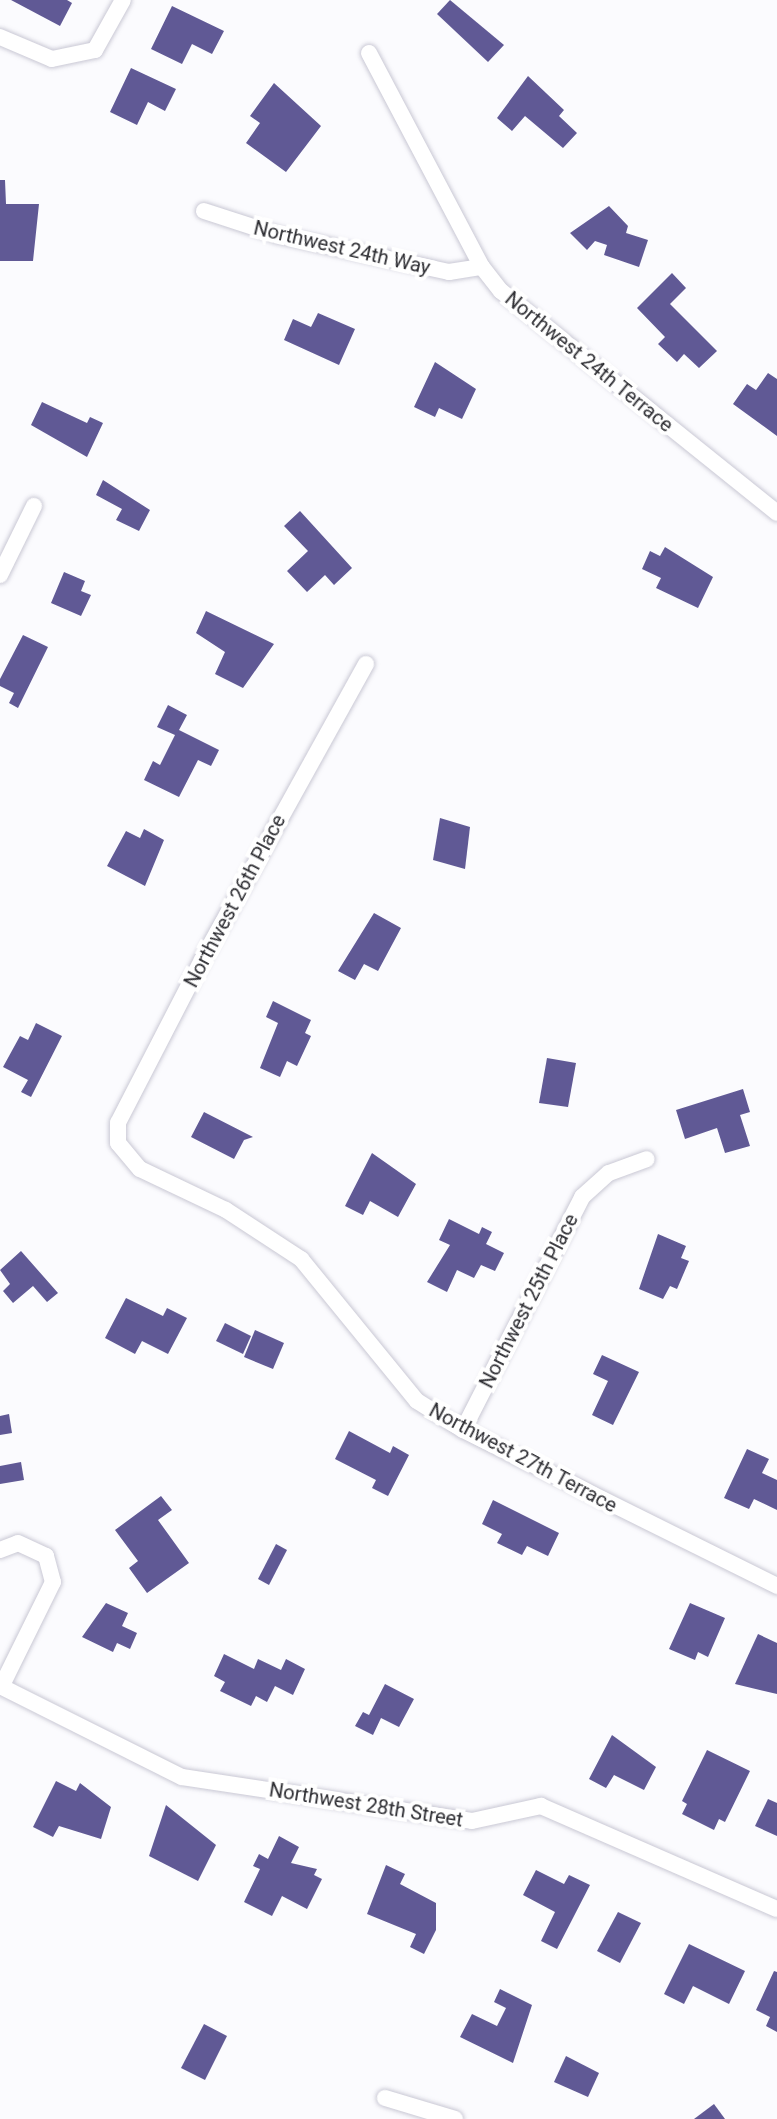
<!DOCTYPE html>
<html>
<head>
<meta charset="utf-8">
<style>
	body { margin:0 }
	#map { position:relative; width:777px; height:2119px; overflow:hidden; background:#fbfbfe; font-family:Roboto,sans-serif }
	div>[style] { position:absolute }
	.building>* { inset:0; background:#605995 }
	.roads { filter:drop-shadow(0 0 2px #c9c8d4) drop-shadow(0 0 2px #c9c8d4) }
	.minor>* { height:16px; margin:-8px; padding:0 8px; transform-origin:8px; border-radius:8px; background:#fff }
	span { translate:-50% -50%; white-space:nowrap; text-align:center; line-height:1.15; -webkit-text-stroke:8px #fff; paint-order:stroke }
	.street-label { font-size:20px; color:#2d2d32 }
</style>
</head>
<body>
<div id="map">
	<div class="building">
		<div style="clip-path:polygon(11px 0,67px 0,72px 3px,60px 26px)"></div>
		<div style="clip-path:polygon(450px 0,504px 45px,488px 62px,437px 14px)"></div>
		<div style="clip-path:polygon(172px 6px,224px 31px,212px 54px,192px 44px,182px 64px,151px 49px)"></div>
		<div style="clip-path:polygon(131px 68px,176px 89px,165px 111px,148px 102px,137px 125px,110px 112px)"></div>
		<div style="clip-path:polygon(528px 76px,564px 110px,559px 116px,577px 133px,563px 148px,525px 116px,512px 131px,497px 118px)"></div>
		<div style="clip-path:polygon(274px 83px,321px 126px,286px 172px,246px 143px,260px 123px,250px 116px)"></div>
		<div style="clip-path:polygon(0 180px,5px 180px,6px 204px,39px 204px,33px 261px,0 261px)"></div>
		<div style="clip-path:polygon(609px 206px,628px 226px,626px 233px,648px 240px,639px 267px,604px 255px,607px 245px,595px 241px,587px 250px,570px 233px)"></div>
		<div style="clip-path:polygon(672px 273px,686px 288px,670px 304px,717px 351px,699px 368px,684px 354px,677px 362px,658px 344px,665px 337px,637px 308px)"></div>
		<div style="clip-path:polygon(318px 313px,355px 329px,339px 365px,284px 340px,293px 319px,311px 327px)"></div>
		<div style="clip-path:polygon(435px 362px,476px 389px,462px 419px,439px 408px,435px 417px,414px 407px)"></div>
		<div style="clip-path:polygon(768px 373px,777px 379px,777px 436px,733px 404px,747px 384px,756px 390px)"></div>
		<div style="clip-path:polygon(42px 402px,87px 423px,90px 417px,103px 423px,87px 457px,31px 425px)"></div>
		<div style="clip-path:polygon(103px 480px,150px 510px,139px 531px,116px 520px,122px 509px,96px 495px)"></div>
		<div style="clip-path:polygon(300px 511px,352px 568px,334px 585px,325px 575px,307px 592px,287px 571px,308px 551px,284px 526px)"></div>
		<div style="clip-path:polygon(665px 547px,713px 577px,698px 608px,656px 588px,661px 578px,642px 569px,650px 551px,660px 556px)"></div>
		<div style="clip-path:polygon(64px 572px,85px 581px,81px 591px,91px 595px,81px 616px,51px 603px)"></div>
		<div style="clip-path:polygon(206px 611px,274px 644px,243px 688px,215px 674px,225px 652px,196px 633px)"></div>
		<div style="clip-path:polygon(23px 635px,48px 647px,18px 708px,9px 703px,14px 693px,0 686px,0 679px)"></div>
		<div style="clip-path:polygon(168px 705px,187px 715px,179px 730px,219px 750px,211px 766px,198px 760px,179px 797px,144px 780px,153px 761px,160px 765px,175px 735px,157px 727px)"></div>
		<div style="clip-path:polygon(440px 818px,470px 827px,465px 869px,433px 860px)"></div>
		<div style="clip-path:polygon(144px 829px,164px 840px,145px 886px,107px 866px,126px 831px,140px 838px)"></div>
		<div style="clip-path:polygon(374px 913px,401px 928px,378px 971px,364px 964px,355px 980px,338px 971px)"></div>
		<div style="clip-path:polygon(273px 1001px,311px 1020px,305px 1033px,311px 1036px,297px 1066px,287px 1061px,280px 1077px,260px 1068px,278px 1023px,266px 1017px)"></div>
		<div style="clip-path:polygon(36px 1023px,62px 1036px,31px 1097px,21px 1092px,28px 1080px,3px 1067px,20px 1036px,28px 1040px)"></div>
		<div style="clip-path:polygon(547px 1058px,576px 1063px,568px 1107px,539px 1103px)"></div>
		<div style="clip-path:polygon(743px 1089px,750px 1112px,740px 1115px,750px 1146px,725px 1153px,717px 1128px,685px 1139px,676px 1110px)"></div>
		<div style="clip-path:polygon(204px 1112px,253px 1137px,244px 1140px,234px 1159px,191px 1137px)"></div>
		<div style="clip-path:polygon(372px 1153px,416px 1184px,398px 1217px,370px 1201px,363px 1215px,345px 1206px)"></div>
		<div style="clip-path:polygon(449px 1219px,479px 1234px,482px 1227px,492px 1232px,486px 1244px,504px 1253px,495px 1271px,481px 1265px,474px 1278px,457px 1270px,447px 1292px,427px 1282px,450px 1245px,439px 1240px)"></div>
		<div style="clip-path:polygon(658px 1234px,686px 1246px,681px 1258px,689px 1261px,677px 1289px,670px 1286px,663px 1299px,639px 1289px)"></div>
		<div style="clip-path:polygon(21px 1251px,58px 1293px,47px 1302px,33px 1286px,13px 1303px,3px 1291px,10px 1284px,0 1270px)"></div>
		<div style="clip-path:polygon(126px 1298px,163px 1316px,167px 1308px,187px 1318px,168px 1354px,142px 1341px,135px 1354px,105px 1338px)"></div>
		<div style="clip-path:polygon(225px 1323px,251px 1336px,243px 1354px,216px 1341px)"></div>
		<div style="clip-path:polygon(255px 1330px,284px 1343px,273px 1369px,244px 1357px)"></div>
		<div style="clip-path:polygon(602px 1355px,639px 1372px,613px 1425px,592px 1415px,608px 1381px,593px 1374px)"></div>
		<div style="clip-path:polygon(9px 1414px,12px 1433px,0 1435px,0 1416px)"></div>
		<div style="clip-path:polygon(349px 1431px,390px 1453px,393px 1446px,409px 1455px,388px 1496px,372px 1488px,376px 1480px,335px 1459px)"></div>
		<div style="clip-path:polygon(747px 1449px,769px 1459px,762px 1473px,777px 1480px,777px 1510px,754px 1499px,749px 1509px,724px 1498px)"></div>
		<div style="clip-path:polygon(21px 1462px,24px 1480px,0 1484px,0 1466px)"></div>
		<div style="clip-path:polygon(161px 1496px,172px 1510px,158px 1520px,189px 1563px,147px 1593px,129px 1568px,138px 1561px,115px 1530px)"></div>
		<div style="clip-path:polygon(493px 1500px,559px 1533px,548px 1556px,527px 1546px,522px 1555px,497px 1543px,502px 1534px,482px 1524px)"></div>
		<div style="clip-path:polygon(276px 1544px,287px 1550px,269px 1585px,258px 1579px)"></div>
		<div style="clip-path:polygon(106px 1603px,128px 1613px,122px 1626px,137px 1633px,130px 1649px,117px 1643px,113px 1652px,82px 1637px)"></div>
		<div style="clip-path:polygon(690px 1603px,725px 1618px,708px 1657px,698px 1652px,695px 1660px,669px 1649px)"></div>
		<div style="clip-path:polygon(758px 1634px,777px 1643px,777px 1694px,735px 1684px)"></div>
		<div style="clip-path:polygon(224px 1654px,254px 1669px,258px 1659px,281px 1670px,286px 1659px,305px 1669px,293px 1695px,275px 1686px,267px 1702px,256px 1696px,251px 1706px,220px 1691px,225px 1682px,214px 1676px)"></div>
		<div style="clip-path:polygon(385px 1684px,414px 1699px,399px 1727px,381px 1718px,373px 1735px,355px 1726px,363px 1712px,369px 1715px)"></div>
		<div style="clip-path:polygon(612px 1735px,656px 1767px,644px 1790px,614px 1775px,606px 1788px,589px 1779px)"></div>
		<div style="clip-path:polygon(707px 1750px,750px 1771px,725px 1822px,719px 1819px,714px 1830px,682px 1814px,687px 1804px,682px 1801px)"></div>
		<div style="clip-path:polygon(56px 1781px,76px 1791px,80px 1783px,111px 1807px,101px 1839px,59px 1826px,53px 1837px,33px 1827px)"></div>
		<div style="clip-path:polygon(768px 1799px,777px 1803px,777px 1836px,755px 1826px)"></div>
		<div style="clip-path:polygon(166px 1805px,216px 1845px,198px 1881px,149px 1856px)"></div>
		<div style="clip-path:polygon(279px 1836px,299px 1847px,291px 1863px,317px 1869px,314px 1875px,322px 1879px,307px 1909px,282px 1896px,272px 1916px,244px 1902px,260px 1869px,253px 1866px,259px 1854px,268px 1859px)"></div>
		<div style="clip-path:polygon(386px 1865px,405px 1874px,400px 1884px,436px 1903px,436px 1930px,424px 1954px,410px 1947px,416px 1934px,367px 1914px)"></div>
		<div style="clip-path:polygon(536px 1870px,564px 1884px,569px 1875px,590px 1885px,557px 1949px,541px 1941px,555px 1912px,523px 1895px)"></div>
		<div style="clip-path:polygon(618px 1912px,641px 1923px,620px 1963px,597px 1951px)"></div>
		<div style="clip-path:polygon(689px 1944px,745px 1971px,729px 2004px,693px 1986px,684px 2004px,664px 1994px)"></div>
		<div style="clip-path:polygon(774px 1971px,777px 1972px,777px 2032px,766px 2026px,770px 2017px,756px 2010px)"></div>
		<div style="clip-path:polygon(500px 1989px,532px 2005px,513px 2063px,460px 2037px,472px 2014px,497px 2026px,506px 2008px,494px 2002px)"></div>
		<div style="clip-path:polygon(204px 2024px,227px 2036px,205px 2080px,181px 2068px)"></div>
		<div style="clip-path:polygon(566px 2056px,599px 2073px,588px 2097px,554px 2082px)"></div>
		<div style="clip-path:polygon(714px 2104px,725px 2119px,694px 2119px)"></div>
	</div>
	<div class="roads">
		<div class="minor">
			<div style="left:0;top:37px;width:56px;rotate:22.9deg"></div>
			<div style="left:52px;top:59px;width:44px;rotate:-11.8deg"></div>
			<div style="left:95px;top:50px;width:57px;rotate:-60.8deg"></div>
			<div style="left:369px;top:53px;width:242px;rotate:62.2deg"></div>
			<div style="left:482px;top:267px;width:31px;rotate:52deg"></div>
			<div style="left:501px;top:291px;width:354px;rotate:38.8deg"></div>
			<div style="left:204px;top:211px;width:78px;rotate:18deg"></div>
			<div style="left:278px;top:235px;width:175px;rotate:12.2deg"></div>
			<div style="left:449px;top:272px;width:33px;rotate:-9deg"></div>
			<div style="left:0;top:575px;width:77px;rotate:-63.8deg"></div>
			<div style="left:366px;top:664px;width:338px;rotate:119deg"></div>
			<div style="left:202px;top:960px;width:183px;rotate:117.3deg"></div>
			<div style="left:118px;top:1123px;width:20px;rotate:90deg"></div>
			<div style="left:118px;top:1143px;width:34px;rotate:50deg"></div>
			<div style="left:140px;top:1169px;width:95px;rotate:25.5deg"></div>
			<div style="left:226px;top:1210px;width:90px;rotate:33.2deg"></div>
			<div style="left:301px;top:1259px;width:183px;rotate:50.8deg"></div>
			<div style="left:417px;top:1401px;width:54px;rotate:32.2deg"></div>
			<div style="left:463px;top:1430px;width:351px;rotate:26.4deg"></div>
			<div style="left:463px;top:1430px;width:262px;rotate:-62.9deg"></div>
			<div style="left:582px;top:1197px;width:36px;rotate:-42deg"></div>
			<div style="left:609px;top:1173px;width:40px;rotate:-20.2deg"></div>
			<div style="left:0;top:1550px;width:19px;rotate:-21deg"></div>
			<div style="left:18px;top:1543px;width:31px;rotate:25deg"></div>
			<div style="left:46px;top:1556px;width:27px;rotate:75deg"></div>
			<div style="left:53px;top:1582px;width:117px;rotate:116.3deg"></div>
			<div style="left:0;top:1686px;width:203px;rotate:26.6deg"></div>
			<div style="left:182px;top:1777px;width:293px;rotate:8.6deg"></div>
			<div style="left:472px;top:1821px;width:71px;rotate:-12.3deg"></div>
			<div style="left:541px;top:1806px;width:257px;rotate:23.6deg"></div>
			<div style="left:385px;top:2098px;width:73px;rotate:16.7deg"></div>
		</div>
	</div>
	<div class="street-label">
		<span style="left:342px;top:248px;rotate:13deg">Northwest 24th Way</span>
		<span style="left:589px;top:362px;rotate:39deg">Northwest 24th Terrace</span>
		<span style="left:235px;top:901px;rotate:-62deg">Northwest 26th Place</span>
		<span style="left:529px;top:1301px;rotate:-63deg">Northwest 25th Place</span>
		<span style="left:523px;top:1458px;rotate:28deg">Northwest 27th Terrace</span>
		<span style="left:366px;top:1805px;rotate:9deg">Northwest 28th Street</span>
	</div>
</div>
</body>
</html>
